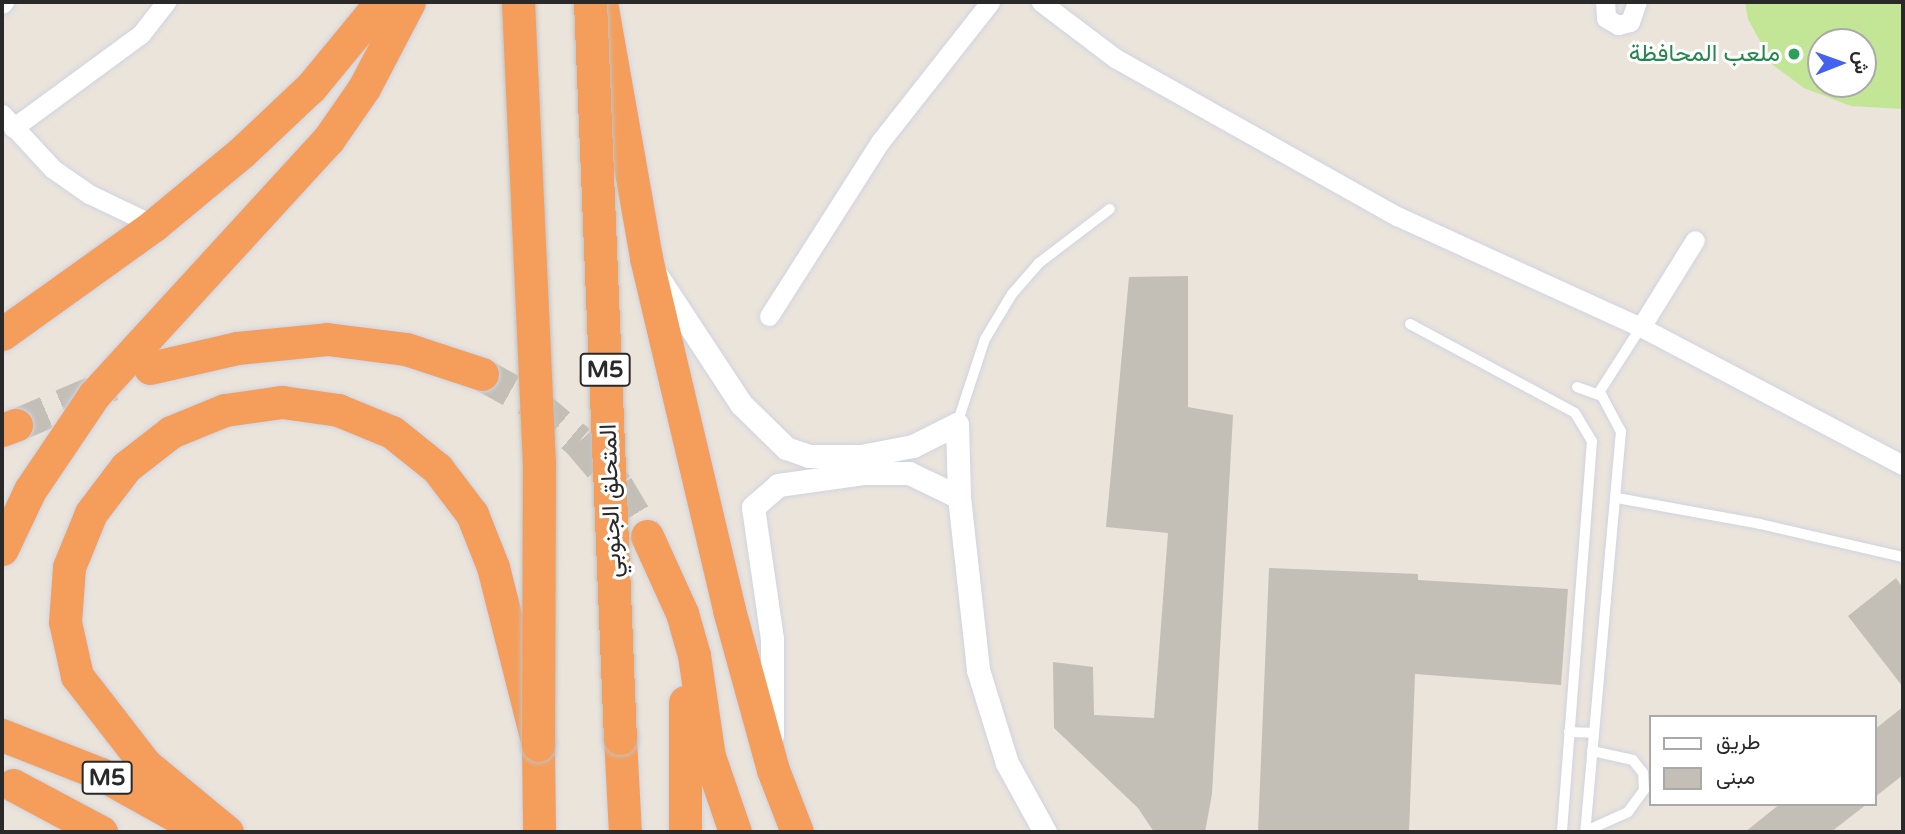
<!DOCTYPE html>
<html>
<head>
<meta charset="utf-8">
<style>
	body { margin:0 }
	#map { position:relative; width:1905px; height:834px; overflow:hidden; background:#eae4db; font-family:"Varela Round",Vazirmatn,sans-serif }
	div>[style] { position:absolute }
	.pitch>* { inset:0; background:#c3e596 }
	.building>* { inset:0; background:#c3beb6 }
	.motorway-tunnel>* { height:33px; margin-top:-16.5px; transform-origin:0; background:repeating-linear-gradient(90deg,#c3bfb7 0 33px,transparent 0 50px) }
	.roads { filter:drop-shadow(0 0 2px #d0d3e1) drop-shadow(0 0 2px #d0d3e1) }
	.service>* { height:10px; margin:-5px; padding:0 5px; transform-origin:5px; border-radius:5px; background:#fff }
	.minor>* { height:19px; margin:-9.5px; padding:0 9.5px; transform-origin:9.5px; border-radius:9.5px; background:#fff }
	.tertiary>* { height:23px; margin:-11.5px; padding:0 11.5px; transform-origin:11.5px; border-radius:11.5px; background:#fff }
	.motorway>* { height:33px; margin:-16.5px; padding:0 16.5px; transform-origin:16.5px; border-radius:16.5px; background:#f59e5b }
	.bridges { filter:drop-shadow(0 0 2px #c3c3c3) drop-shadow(0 0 2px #c3c3c3) }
	.motorway-bridge>* { height:33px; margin:-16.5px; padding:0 16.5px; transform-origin:16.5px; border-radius:16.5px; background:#f59e5b }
	.dots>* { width:19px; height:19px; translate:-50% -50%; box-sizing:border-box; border:4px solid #fff; border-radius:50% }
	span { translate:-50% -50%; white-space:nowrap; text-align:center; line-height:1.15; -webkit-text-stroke:6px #fff; paint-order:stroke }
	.shield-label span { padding:2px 5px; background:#fff; border:2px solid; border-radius:5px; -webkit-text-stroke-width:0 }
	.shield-label { font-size:23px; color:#292929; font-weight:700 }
	.leisure-label { font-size:24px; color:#27864d }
	.right { translate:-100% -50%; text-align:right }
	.street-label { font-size:24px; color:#292929 }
	.frame { position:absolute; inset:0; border:4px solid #292929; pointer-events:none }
	.legend { position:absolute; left:1649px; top:715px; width:228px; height:91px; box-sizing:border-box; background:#fff; border:2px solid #a9a9a9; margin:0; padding:9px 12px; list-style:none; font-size:21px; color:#292929 }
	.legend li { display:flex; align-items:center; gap:14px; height:35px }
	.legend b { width:35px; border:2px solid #a9a9a9 }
	.north { position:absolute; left:1807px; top:28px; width:70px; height:70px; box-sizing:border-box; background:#fff; border:2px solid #a9a9a9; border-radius:50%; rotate:89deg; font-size:19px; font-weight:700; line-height:28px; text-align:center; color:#292929 }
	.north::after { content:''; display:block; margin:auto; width:24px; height:32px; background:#4362ef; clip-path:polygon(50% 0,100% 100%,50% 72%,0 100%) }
</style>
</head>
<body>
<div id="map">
	<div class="pitch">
		<div style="clip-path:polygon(evenodd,1745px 2px,1903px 2px,1903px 109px,1851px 106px,1804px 88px,1773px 65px,1748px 19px,1745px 2px,1821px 42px,1863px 42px,1863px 84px,1821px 84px,1821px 42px)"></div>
	</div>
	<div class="building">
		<div style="clip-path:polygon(1188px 276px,1188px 407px,1233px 415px,1212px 794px,1205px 832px,1154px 832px,1138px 808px,1054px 728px,1053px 662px,1093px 667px,1094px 715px,1154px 718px,1168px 533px,1106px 527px,1129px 277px)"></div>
		<div style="clip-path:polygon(1269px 568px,1418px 574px,1418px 580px,1568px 589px,1561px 685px,1415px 674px,1409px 832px,1258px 832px)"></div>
		<div style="clip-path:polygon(1896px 578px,1903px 588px,1903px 687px,1848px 616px)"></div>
		<div style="clip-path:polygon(1903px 707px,1903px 775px,1875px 797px,1875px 729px)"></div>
		<div style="clip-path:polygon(1780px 804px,1867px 804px,1831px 832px,1745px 832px)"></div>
	</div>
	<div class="motorway-tunnel">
		<div style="left:482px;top:374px;width:60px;rotate:29.1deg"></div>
		<div style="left:534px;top:403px;width:59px;rotate:40.2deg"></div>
		<div style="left:579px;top:441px;width:59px;rotate:49.8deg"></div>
		<div style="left:617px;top:486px;width:58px;rotate:59deg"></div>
		<div style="left:16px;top:425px;width:104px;rotate:-23.1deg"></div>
	</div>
	<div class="roads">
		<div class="service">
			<div style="left:1410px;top:324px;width:187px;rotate:28.3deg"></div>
			<div style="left:1575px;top:413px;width:33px;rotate:59deg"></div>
			<div style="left:1592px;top:441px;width:392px;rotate:94.4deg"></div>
			<div style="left:1577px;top:387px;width:27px;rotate:20deg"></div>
			<div style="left:1602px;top:396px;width:40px;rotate:62deg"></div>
			<div style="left:1621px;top:431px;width:403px;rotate:95.1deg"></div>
			<div style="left:1598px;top:394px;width:80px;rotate:-57.3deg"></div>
			<div style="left:957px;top:424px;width:89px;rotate:-71.8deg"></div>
			<div style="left:985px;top:339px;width:52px;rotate:-59deg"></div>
			<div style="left:1012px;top:294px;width:41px;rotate:-48.9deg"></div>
			<div style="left:1039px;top:263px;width:89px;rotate:-37.3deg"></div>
			<div style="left:1617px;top:498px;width:145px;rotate:10.3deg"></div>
			<div style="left:1760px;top:524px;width:147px;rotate:13deg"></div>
			<div style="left:1569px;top:732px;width:25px;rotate:2deg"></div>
			<div style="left:1586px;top:831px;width:46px;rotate:-24.3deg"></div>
			<div style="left:1628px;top:812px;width:27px;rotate:-54deg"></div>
			<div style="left:1644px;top:790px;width:17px;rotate:-93deg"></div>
			<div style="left:1643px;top:773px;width:16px;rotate:-128deg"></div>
			<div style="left:1633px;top:760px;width:42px;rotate:-167.6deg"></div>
		</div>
		<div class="minor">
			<div style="left:1041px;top:2px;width:93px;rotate:37.1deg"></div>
			<div style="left:1115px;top:58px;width:323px;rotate:29.3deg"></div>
			<div style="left:1397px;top:216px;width:268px;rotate:24.5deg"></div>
			<div style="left:1641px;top:327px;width:296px;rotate:27.8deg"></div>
			<div style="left:1605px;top:2px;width:16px;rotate:86deg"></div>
			<div style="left:1606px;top:18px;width:14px;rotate:30deg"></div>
			<div style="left:1618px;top:25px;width:12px;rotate:-14deg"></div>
			<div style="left:1630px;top:22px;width:21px;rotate:-71deg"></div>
			<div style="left:2px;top:4px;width:3px;rotate:-45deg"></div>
			<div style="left:2px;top:114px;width:75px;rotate:47.2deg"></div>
			<div style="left:53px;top:169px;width:44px;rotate:34.8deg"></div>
			<div style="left:89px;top:194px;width:72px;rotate:25.5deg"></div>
			<div style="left:13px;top:128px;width:159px;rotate:-36.3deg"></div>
			<div style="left:141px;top:34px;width:41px;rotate:-52deg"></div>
			<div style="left:769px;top:316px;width:206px;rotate:-57.5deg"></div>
			<div style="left:880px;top:142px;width:178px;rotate:-51.8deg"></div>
			<div style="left:1641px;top:327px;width:102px;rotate:-58.2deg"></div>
		</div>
		<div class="tertiary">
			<div style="left:657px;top:276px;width:153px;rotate:56.7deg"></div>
			<div style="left:741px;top:404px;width:63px;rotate:44.4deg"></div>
			<div style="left:786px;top:448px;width:24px;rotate:19deg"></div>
			<div style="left:809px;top:456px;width:52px"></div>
			<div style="left:861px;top:456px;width:53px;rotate:-10.9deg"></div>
			<div style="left:913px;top:446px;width:49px;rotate:-26.6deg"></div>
			<div style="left:957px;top:424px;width:73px;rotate:88.4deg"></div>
			<div style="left:959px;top:497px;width:174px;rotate:83.7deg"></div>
			<div style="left:978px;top:670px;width:97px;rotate:72.7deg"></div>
			<div style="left:1007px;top:763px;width:79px;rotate:61.2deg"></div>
			<div style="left:772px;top:735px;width:96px;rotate:-90deg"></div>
			<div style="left:772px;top:639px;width:133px;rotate:-98.2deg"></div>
			<div style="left:753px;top:507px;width:33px;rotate:-41deg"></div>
			<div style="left:778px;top:485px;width:86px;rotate:-8deg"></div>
			<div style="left:863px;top:473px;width:46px"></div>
			<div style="left:909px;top:473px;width:55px;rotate:25.6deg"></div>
		</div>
		<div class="motorway">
			<div style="left:601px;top:2px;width:260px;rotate:80deg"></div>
			<div style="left:646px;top:258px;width:362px;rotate:76.7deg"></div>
			<div style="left:729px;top:610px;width:166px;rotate:74.6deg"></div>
			<div style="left:773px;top:770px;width:66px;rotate:68.8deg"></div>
			<div style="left:2px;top:334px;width:187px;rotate:-35.6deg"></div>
			<div style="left:154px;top:225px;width:114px;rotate:-39.7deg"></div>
			<div style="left:242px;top:152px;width:95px;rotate:-43.3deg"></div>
			<div style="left:311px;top:87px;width:110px;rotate:-50.5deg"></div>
			<div style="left:150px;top:368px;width:89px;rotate:-12.9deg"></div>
			<div style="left:237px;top:348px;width:90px;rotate:-5.7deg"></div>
			<div style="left:327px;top:339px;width:80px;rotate:7.2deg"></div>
			<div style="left:406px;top:349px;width:80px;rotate:18.2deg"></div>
			<div style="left:2px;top:430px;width:15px;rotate:-20deg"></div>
			<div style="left:647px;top:536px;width:85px;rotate:65.6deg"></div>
			<div style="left:682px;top:613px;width:44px;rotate:74.1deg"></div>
			<div style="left:694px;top:655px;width:102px;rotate:81.6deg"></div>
			<div style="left:709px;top:756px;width:80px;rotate:71.1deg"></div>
			<div style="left:2px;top:549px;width:65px;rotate:-64.6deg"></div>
			<div style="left:30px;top:490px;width:115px;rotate:-56deg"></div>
			<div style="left:94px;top:395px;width:346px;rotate:-47.5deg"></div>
			<div style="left:328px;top:140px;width:63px;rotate:-55.3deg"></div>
			<div style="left:364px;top:88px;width:97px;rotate:-62.4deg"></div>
			<div style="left:2px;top:735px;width:106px;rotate:21.5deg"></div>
			<div style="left:101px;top:774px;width:111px;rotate:29.1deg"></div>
			<div style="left:620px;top:738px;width:94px;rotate:87deg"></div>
			<div style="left:13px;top:785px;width:100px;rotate:28.1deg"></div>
			<div style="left:227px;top:832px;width:105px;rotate:-140.4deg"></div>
			<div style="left:146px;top:765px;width:113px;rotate:-127.8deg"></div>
			<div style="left:77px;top:676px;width:55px;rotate:-102.5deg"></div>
			<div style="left:65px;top:622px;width:55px;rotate:-85.8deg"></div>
			<div style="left:69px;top:567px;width:58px;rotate:-67.8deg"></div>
			<div style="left:91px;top:513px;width:58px;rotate:-52.7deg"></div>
			<div style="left:126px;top:467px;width:57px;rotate:-37.9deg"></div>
			<div style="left:171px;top:432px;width:58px;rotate:-22.2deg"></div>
			<div style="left:225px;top:410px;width:58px;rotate:-8deg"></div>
			<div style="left:282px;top:402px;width:57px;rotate:8.1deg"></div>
			<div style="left:338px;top:410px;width:58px;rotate:22.2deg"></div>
			<div style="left:392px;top:432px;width:58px;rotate:38.7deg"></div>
			<div style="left:437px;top:468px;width:58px;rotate:52.7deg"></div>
			<div style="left:472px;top:514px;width:57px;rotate:68.4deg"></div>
			<div style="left:493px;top:567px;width:184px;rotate:75.8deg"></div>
			<div style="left:538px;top:745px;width:87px;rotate:89.3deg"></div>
			<div style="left:685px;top:832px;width:130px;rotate:-90deg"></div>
		</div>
	</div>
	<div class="bridges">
		<div class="motorway-bridge">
			<div style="left:518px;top:2px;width:461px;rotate:87.4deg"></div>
			<div style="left:539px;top:463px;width:282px;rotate:90.2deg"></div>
			<div style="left:590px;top:2px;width:737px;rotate:87.67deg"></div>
		</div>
	</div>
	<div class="dots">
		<div style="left:1794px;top:54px;background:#2e9e5b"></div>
	</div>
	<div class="shield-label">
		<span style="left:605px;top:370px">M5</span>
		<span style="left:107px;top:778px">M5</span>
	</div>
	<div class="leisure-label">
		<span class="right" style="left:1780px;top:54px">ملعب المحافظة</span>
	</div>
	<div class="street-label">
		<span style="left:611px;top:501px;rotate:-92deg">المتحلق الجنوبي</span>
	</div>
	<div class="frame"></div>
	<ul class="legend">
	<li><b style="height:9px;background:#fff"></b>طريق</li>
	<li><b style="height:19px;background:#c3beb6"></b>مبنى</li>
	</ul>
	<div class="north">ش</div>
</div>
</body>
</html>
